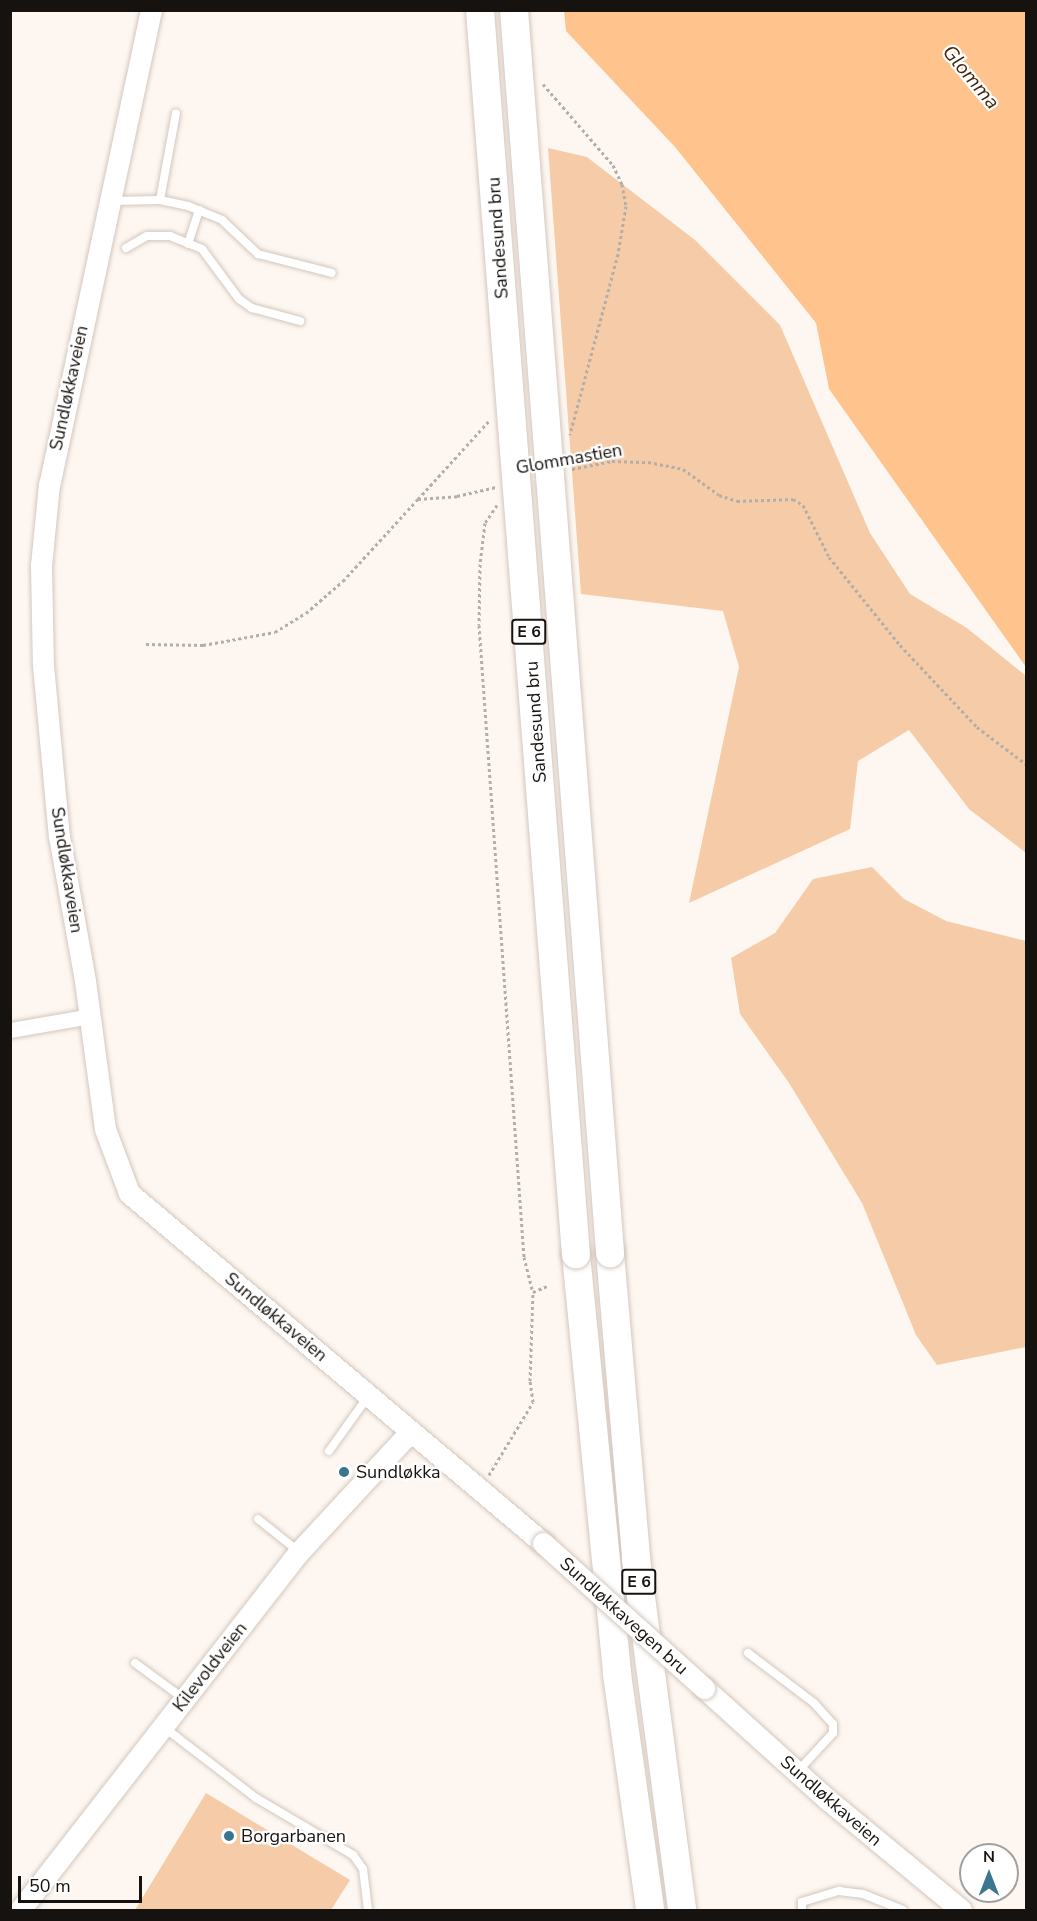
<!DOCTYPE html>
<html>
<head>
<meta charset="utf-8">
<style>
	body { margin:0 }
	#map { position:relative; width:1037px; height:1921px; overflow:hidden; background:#fef7f1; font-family:"Nunito Sans",sans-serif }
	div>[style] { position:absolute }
	.green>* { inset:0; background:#f5cca7 }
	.water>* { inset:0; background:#ffc48e }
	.path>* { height:3px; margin-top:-1.5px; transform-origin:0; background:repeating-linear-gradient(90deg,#b4aea9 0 3px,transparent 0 6px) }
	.roads { filter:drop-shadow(0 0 2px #d2c7be) drop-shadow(0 0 2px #d2c7be) }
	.lane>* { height:8px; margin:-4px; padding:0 4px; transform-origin:4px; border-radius:4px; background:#fff }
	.street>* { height:15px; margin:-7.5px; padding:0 7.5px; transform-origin:7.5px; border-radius:7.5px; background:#fff }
	.secondary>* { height:21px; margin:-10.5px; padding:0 10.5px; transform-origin:10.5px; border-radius:10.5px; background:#fff }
	.highway>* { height:28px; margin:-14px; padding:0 14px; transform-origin:14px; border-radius:14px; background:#fff }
	.bridges { filter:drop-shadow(0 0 2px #d2c7be) drop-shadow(0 0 2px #d2c7be) }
	.secondary-bridge>* { height:21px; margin:-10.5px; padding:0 10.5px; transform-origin:10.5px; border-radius:10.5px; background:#fff }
	.highway-bridge>* { height:28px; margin:-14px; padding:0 14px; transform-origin:14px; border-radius:14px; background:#fff }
	.dots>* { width:16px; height:16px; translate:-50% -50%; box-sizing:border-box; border:3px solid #fff; border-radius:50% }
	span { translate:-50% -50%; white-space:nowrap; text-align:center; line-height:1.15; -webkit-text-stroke:4.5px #fff; paint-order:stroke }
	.shield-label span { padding:2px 4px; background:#fff; border:2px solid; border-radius:4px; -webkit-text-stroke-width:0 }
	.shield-label { font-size:16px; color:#16120f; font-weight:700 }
	.street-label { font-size:18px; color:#16120f }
	.poi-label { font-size:18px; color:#16120f }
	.left { translate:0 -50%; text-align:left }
	.water-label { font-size:20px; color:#442709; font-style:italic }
	.frame { position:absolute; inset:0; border:12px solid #16120f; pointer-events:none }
	.north { position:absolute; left:959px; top:1843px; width:60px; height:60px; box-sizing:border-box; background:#fff; border:2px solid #a2a09f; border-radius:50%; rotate:0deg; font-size:16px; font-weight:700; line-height:24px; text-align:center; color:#16120f }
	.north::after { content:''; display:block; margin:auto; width:21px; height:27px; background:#3c758f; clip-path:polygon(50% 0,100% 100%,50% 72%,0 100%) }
	.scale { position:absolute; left:18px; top:1876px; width:124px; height:27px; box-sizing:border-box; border:3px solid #16120f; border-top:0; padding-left:8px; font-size:18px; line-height:21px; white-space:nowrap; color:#16120f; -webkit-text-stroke:4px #fff; paint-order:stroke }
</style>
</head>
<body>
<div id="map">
	<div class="green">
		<div style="clip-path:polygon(548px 148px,587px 157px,695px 240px,780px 325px,870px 533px,910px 594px,967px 628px,1026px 676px,1026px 853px,969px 809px,909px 730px,858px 761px,850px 829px,689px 903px,739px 667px,723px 611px,581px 594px)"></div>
		<div style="clip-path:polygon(872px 867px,904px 899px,946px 921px,1026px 941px,1026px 1347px,937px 1365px,916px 1335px,862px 1203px,789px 1083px,740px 1014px,731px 958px,775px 933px,813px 879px)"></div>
		<div style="clip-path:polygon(206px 1793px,350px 1880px,331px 1910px,135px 1910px)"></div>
	</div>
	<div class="water">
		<div style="clip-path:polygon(564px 11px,1026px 11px,1026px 667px,829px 389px,816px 323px,675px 147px,566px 31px)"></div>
	</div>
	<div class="path">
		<div style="left:543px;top:84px;width:107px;rotate:49.2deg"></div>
		<div style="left:613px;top:165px;width:21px;rotate:65deg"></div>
		<div style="left:622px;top:184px;width:22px;rotate:80deg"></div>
		<div style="left:626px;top:206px;width:49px;rotate:99.5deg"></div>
		<div style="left:618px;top:254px;width:187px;rotate:104.9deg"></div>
		<div style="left:572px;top:469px;width:41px;rotate:-11.3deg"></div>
		<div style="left:612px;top:461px;width:36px;rotate:2deg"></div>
		<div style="left:648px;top:462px;width:36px;rotate:11deg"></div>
		<div style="left:683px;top:469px;width:44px;rotate:35.8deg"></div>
		<div style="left:719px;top:495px;width:19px;rotate:18deg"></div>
		<div style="left:737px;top:501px;width:56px;rotate:-2deg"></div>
		<div style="left:793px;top:499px;width:12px;rotate:31deg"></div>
		<div style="left:803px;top:505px;width:58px;rotate:63.4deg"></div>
		<div style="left:829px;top:557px;width:113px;rotate:51.1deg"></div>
		<div style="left:900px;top:645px;width:112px;rotate:46.8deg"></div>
		<div style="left:977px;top:727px;width:61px;rotate:37.1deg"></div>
		<div style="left:418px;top:499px;width:107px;rotate:-47.7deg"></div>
		<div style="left:497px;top:505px;width:22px;rotate:124deg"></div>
		<div style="left:485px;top:523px;width:41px;rotate:97deg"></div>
		<div style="left:480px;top:564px;width:61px;rotate:90.9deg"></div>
		<div style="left:479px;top:625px;width:634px;rotate:85.93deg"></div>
		<div style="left:524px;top:1257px;width:36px;rotate:76deg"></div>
		<div style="left:533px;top:1292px;width:15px;rotate:-23deg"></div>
		<div style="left:146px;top:644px;width:57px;rotate:1deg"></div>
		<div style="left:203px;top:645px;width:73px;rotate:-10.2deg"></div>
		<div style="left:275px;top:632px;width:36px;rotate:-32deg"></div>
		<div style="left:306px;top:613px;width:49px;rotate:-40.9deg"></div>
		<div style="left:343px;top:581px;width:111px;rotate:-47.6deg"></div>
		<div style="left:418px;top:499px;width:39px;rotate:-4deg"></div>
		<div style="left:457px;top:496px;width:40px;rotate:-13deg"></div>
		<div style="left:489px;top:1475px;width:85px;rotate:-58.9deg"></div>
		<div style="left:533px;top:1402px;width:21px;rotate:-98deg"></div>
		<div style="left:530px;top:1381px;width:89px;rotate:-88.1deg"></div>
	</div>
	<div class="roads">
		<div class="lane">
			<div style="left:160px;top:200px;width:88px;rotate:-79.6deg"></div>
			<div style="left:113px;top:201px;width:47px;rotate:-1.2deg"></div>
			<div style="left:160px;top:200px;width:29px;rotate:12deg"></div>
			<div style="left:188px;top:206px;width:37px;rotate:22deg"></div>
			<div style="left:222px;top:220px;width:50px;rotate:43.4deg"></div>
			<div style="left:258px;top:254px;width:76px;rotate:14.4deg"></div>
			<div style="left:188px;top:244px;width:36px;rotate:-72deg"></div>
			<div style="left:126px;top:248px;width:24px;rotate:-30deg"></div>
			<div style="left:147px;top:236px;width:23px"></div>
			<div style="left:170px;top:236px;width:35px;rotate:22deg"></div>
			<div style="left:202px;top:249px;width:62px;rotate:53.5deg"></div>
			<div style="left:239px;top:299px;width:16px;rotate:35deg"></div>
			<div style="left:252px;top:308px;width:50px;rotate:15.2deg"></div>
			<div style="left:329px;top:1451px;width:65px;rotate:-54.4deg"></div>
			<div style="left:258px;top:1519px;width:51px;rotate:38.7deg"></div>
			<div style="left:748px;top:1653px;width:83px;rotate:37.1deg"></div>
			<div style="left:814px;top:1703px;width:28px;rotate:48deg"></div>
			<div style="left:833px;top:1724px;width:9px;rotate:90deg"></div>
			<div style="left:833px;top:1733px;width:52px;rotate:132.6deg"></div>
			<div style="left:135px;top:1663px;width:61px;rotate:36.3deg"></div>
			<div style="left:165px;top:1728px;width:115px;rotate:37.6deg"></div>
			<div style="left:256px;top:1798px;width:113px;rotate:30.4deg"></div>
			<div style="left:353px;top:1855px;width:17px;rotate:54deg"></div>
			<div style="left:363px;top:1869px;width:41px;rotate:83deg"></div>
			<div style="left:802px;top:1910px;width:8px;rotate:-90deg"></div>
			<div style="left:802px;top:1902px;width:39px;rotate:-17deg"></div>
			<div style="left:839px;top:1891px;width:24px;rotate:7deg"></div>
			<div style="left:863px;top:1894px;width:43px;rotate:21.8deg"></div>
		</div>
		<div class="street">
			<div style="left:10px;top:1030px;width:81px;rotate:-9.9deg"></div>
		</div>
		<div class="secondary">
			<div style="left:151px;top:10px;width:485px;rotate:102.1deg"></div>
			<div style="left:49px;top:484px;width:81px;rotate:95.6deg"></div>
			<div style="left:41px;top:565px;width:100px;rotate:88.9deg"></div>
			<div style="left:43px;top:665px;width:172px;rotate:84.7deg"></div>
			<div style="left:59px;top:836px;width:147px;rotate:79.8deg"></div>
			<div style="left:85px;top:981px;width:149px;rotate:82.3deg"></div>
			<div style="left:105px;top:1129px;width:68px;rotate:69.4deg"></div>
			<div style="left:129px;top:1193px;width:542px;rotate:40.21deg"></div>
			<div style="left:704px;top:1688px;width:166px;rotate:42.1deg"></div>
			<div style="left:827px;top:1799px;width:174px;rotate:39.6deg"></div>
			<div style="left:20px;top:1910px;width:454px;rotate:-52.1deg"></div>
			<div style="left:299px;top:1552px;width:163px;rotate:-47.2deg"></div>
		</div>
		<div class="highway">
			<div style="left:610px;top:1253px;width:307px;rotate:85.1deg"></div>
			<div style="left:636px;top:1559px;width:354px;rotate:82.5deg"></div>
			<div style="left:576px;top:1254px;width:422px;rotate:84.4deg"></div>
			<div style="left:617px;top:1674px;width:238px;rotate:82deg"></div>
		</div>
	</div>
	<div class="bridges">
		<div class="secondary-bridge">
			<div style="left:543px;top:1543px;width:217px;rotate:42deg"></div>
		</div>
		<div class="highway-bridge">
			<div style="left:480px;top:10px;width:1248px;rotate:85.59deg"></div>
			<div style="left:514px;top:10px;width:1247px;rotate:85.58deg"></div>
		</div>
	</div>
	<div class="dots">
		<div style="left:344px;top:1472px;background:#3c758f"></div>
		<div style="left:229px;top:1836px;background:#3c758f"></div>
	</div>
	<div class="shield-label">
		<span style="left:529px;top:632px">E 6</span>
		<span style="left:639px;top:1582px">E 6</span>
	</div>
	<div class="street-label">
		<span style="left:498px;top:238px;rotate:-94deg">Sandesund bru</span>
		<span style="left:69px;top:388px;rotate:-78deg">Sundløkkaveien</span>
		<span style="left:569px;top:459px;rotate:-10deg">Glommastien</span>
		<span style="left:536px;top:722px;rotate:-94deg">Sandesund bru</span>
		<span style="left:67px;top:870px;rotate:81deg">Sundløkkaveien</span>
		<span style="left:276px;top:1317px;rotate:40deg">Sundløkkaveien</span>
		<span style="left:624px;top:1616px;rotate:42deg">Sundløkkavegen bru</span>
		<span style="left:210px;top:1667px;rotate:-52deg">Kilevoldveien</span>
		<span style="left:831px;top:1801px;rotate:41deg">Sundløkkaveien</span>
	</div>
	<div class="poi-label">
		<span class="left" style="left:356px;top:1472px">Sundløkka</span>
		<span class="left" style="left:241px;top:1836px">Borgarbanen</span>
	</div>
	<div class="water-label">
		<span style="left:971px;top:77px;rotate:50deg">Glomma</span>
	</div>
	<div class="frame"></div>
	<div class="north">N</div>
	<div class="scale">50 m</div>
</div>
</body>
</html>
